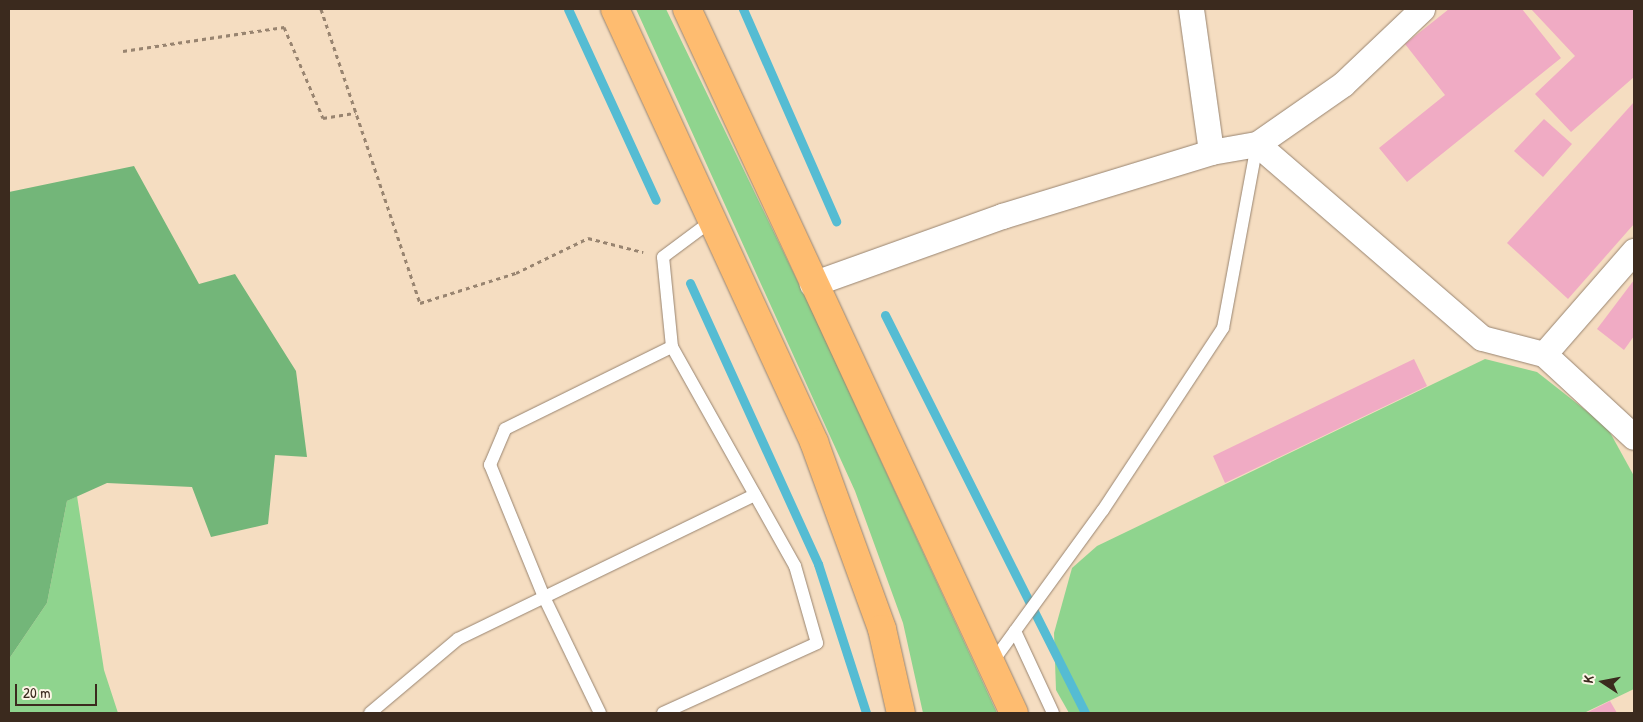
<!DOCTYPE html>
<html>
<head>
<meta charset="utf-8">
<style>
	body { margin:0 }
	#map { position:relative; width:1643px; height:722px; overflow:hidden; background:#f5ddc1; font-family:"Patrick Hand",sans-serif }
	div>[style] { position:absolute }
	.green>* { inset:0; background:#8fd48e }
	.forest>* { inset:0; background:#73b679 }
	.stream>* { height:9px; margin:-4.5px; padding:0 4.5px; transform-origin:4.5px; border-radius:4.5px; background:#55bcd3 }
	.building>* { inset:0; background:#f0abc4 }
	.path>* { height:3px; margin-top:-1.5px; transform-origin:0; background:repeating-linear-gradient(90deg,#988470 0 4px,transparent 0 8px) }
	.roads { filter:drop-shadow(0 0 1px #988470) drop-shadow(0 0 1px #988470) }
	.lane>* { height:12px; margin:-6px; padding:0 6px; transform-origin:6px; border-radius:6px; background:#fff }
	.street>* { height:25px; margin:-12.5px; padding:0 12.5px; transform-origin:12.5px; border-radius:12.5px; background:#fff }
	.highway>* { height:28px; margin:-14px; padding:0 14px; transform-origin:14px; border-radius:14px; background:#febc70 }
	span { translate:-50% -50%; white-space:nowrap; text-align:center; line-height:1.15; -webkit-text-stroke:4.5px #fcf5e5; paint-order:stroke }
	.frame { position:absolute; inset:0; border:10px solid #3b2a1e; pointer-events:none }
	.north { position:absolute; left:1578px; top:657px; width:50px; height:50px; -webkit-text-stroke:4px #fcf5e5; paint-order:stroke; rotate:281deg; font-size:14px; font-weight:700; line-height:20px; text-align:center; color:#3b2a1e }
	.north::after { content:''; display:block; margin:auto; width:18px; height:22px; background:#3b2a1e; clip-path:polygon(50% 0,100% 100%,50% 72%,0 100%) }
	.scale { position:absolute; left:15px; top:684px; width:82px; height:22px; box-sizing:border-box; border:2px solid #3b2a1e; border-top:0; padding-left:6px; font-size:15px; line-height:18px; white-space:nowrap; color:#3b2a1e; -webkit-text-stroke:4px #fcf5e5; paint-order:stroke }
</style>
</head>
<body>
<div id="map">
	<div class="green">
		<div style="clip-path:polygon(636px 9px,666px 9px,812px 311px,997px 713px,923px 713px,903px 623px,855px 491px)"></div>
		<div style="clip-path:polygon(1485px 359px,1537px 372px,1607px 427px,1634px 476px,1634px 689px,1584px 713px,1069px 713px,1056px 690px,1054px 633px,1072px 568px,1097px 546px)"></div>
		<div style="clip-path:polygon(77px 496px,104px 670px,118px 713px,9px 713px,9px 659px,47px 603px,67px 501px)"></div>
	</div>
	<div class="forest">
		<div style="clip-path:polygon(134px 166px,199px 284px,235px 274px,296px 371px,307px 457px,275px 455px,268px 524px,211px 537px,192px 487px,107px 483px,67px 501px,47px 603px,9px 659px,9px 192px)"></div>
	</div>
	<div class="stream">
		<div style="left:568px;top:9px;width:210px;rotate:65.3deg"></div>
		<div style="left:743px;top:9px;width:232px;rotate:66.3deg"></div>
		<div style="left:690px;top:283px;width:309px;rotate:65.5deg"></div>
		<div style="left:818px;top:564px;width:157px;rotate:72.1deg"></div>
		<div style="left:885px;top:315px;width:445px;rotate:63.3deg"></div>
	</div>
	<div class="building">
		<div style="clip-path:polygon(1449px 9px,1522px 9px,1561px 58px,1407px 182px,1379px 148px,1445px 95px,1405px 44px)"></div>
		<div style="clip-path:polygon(1531px 9px,1634px 9px,1634px 77px,1571px 132px,1535px 94px,1575px 56px)"></div>
		<div style="clip-path:polygon(1634px 102px,1634px 224px,1568px 299px,1507px 243px)"></div>
		<div style="clip-path:polygon(1544px 119px,1572px 144px,1543px 177px,1514px 151px)"></div>
		<div style="clip-path:polygon(1634px 280px,1634px 336px,1624px 350px,1597px 329px)"></div>
		<div style="clip-path:polygon(1414px 359px,1427px 386px,1225px 483px,1213px 456px)"></div>
		<div style="clip-path:polygon(1610px 701px,1617px 713px,1586px 713px)"></div>
	</div>
	<div class="path">
		<div style="left:321px;top:9px;width:310px;rotate:71.4deg"></div>
		<div style="left:420px;top:303px;width:101px;rotate:-17.4deg"></div>
		<div style="left:516px;top:273px;width:80px;rotate:-25.9deg"></div>
		<div style="left:588px;top:238px;width:57px;rotate:14.3deg"></div>
		<div style="left:123px;top:51px;width:163px;rotate:-8.5deg"></div>
		<div style="left:284px;top:27px;width:99px;rotate:66.8deg"></div>
		<div style="left:323px;top:118px;width:33px;rotate:-9deg"></div>
	</div>
	<div class="roads">
		<div class="lane">
			<div style="left:1015px;top:631px;width:90px;rotate:65.1deg"></div>
			<div style="left:991px;top:664px;width:190px;rotate:-54deg"></div>
			<div style="left:1103px;top:510px;width:218px;rotate:-56.6deg"></div>
			<div style="left:1223px;top:328px;width:187px;rotate:-79.5deg"></div>
			<div style="left:370px;top:713px;width:115px;rotate:-40.1deg"></div>
			<div style="left:458px;top:639px;width:330px;rotate:-25.9deg"></div>
			<div style="left:600px;top:713px;width:129px;rotate:-115.8deg"></div>
			<div style="left:544px;top:597px;width:143px;rotate:-112.2deg"></div>
			<div style="left:490px;top:465px;width:39px;rotate:-67deg"></div>
			<div style="left:505px;top:429px;width:186px;rotate:-26.2deg"></div>
			<div style="left:672px;top:347px;width:90px;rotate:-95.7deg"></div>
			<div style="left:663px;top:257px;width:59px;rotate:-36.7deg"></div>
			<div style="left:663px;top:713px;width:169px;rotate:-24.4deg"></div>
			<div style="left:817px;top:643px;width:80px;rotate:-105.9deg"></div>
			<div style="left:795px;top:566px;width:251px;rotate:-119.3deg"></div>
		</div>
		<div class="street">
			<div style="left:1191px;top:9px;width:144px;rotate:82deg"></div>
			<div style="left:1257px;top:144px;width:297px;rotate:40.8deg"></div>
			<div style="left:1482px;top:338px;width:64px;rotate:14.5deg"></div>
			<div style="left:1544px;top:354px;width:122px;rotate:42.7deg"></div>
			<div style="left:812px;top:284px;width:202px;rotate:-19.7deg"></div>
			<div style="left:1002px;top:216px;width:219px;rotate:-17deg"></div>
			<div style="left:1211px;top:152px;width:47px;rotate:-9.9deg"></div>
			<div style="left:1257px;top:144px;width:105px;rotate:-34.9deg"></div>
			<div style="left:1343px;top:84px;width:109px;rotate:-43.5deg"></div>
			<div style="left:1544px;top:354px;width:137px;rotate:-48.9deg"></div>
		</div>
		<div class="highway">
			<div style="left:615px;top:9px;width:477px;rotate:65.3deg"></div>
			<div style="left:814px;top:442px;width:199px;rotate:70deg"></div>
			<div style="left:882px;top:629px;width:86px;rotate:77.3deg"></div>
			<div style="left:687px;top:9px;width:776px;rotate:65.09deg"></div>
		</div>
	</div>
	<div class="frame"></div>
	<div class="north">K</div>
	<div class="scale">20 m</div>
</div>
</body>
</html>
